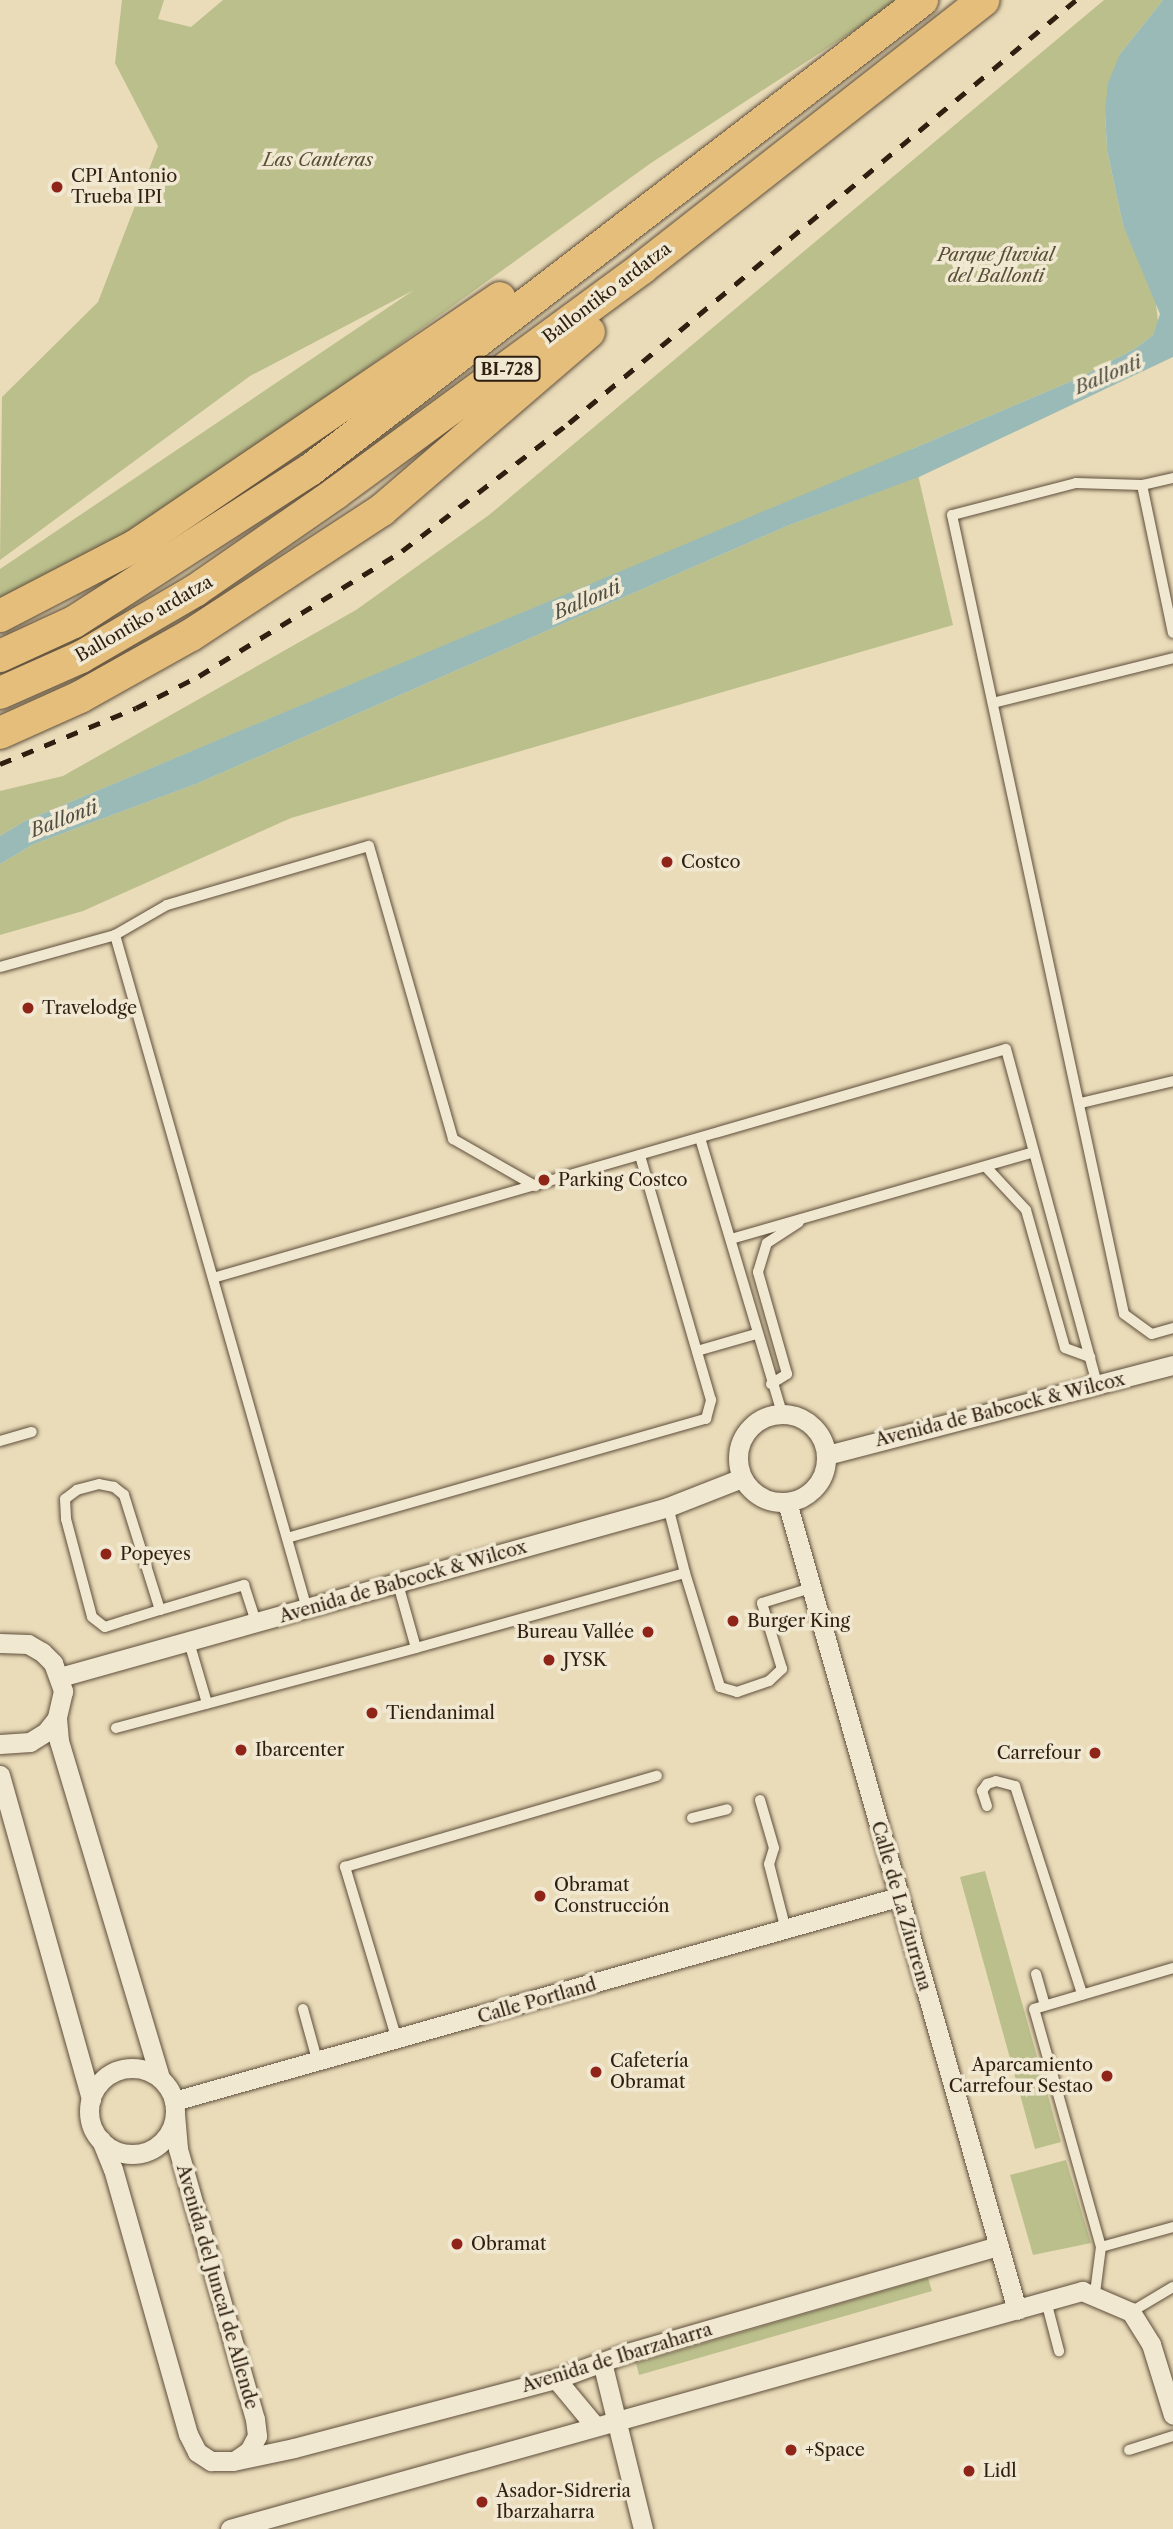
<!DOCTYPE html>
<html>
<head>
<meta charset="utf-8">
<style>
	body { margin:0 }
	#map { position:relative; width:1173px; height:2529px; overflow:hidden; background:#eadcb9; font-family:"Libre Caslon Text",serif }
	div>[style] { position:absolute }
	.green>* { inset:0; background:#bbbf8c }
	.water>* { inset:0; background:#99bab6 }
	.roads { filter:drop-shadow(0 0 2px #5e4e3b) drop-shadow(0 0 2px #5e4e3b) }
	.lane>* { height:10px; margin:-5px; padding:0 5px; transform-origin:5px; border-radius:5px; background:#f1e8d2 }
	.street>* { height:19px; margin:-9.5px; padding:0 9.5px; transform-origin:9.5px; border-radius:9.5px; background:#f1e8d2 }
	.street>.ring { margin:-9.5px; padding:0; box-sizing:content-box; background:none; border:19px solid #f1e8d2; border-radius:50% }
	.primary>* { height:32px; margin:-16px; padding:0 16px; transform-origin:16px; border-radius:16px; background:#e5be7c }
	.rail>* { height:5px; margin-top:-2.5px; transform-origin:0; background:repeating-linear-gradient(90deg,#2f1f11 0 12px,transparent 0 24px) }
	.dots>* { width:19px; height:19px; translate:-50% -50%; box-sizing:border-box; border:4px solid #f1e8d2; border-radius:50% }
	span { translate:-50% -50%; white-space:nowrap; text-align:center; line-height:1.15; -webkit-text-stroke:7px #f1e8d2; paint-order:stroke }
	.shield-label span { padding:2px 5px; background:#f1e8d2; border:2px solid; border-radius:5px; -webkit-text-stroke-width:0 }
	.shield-label { font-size:16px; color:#2f1f11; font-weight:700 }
	.park-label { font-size:18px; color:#594f36; font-style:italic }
	.poi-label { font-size:18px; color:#2f1f11 }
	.left { translate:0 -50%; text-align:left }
	.right { translate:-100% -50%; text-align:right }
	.street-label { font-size:18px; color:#2f1f11 }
	.water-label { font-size:19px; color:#4f4e43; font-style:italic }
</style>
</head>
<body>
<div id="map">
	<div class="green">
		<div style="clip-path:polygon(122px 0,164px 0,158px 19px,191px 27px,223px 0,901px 0,651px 163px,123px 544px,0 599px,0 569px,414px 290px,250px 376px,0 560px,2px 397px,98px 302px,158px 146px,115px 63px)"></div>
		<div style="clip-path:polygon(1104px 0,1163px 0,1120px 54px,1105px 111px,1107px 150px,1123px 225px,1155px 294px,1158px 322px,1153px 335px,1136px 348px,1081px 377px,912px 449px,953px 625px,291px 818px,83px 911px,0 935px,0 864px,34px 844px,196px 784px,787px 526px,918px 477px,912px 450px,25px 821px,0 836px,0 791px,63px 776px,356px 610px,489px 515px)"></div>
		<div style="clip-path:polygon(985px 1871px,1061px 2142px,1035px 2149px,960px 1877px)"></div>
		<div style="clip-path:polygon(1066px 2160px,1091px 2243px,1033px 2255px,1010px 2175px)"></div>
		<div style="clip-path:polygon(928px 2278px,932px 2291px,639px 2375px,636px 2363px)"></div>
	</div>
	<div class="water">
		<div style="clip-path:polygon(1163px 0,1173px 0,1173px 357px,919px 477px,787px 526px,196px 784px,34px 844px,0 864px,0 836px,25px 821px,912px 449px,1081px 377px,1136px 348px,1153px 335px,1160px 314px,1123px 225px,1107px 150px,1105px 111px,1108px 83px,1120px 54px)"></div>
	</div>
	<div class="roads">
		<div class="lane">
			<div style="left:1173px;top:478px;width:32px;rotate:167deg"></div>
			<div style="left:1142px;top:485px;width:66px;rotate:-178.3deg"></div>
			<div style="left:1076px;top:483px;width:128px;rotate:165.5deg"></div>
			<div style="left:952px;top:515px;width:817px;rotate:77.85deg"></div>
			<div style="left:1124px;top:1314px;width:34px;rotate:36deg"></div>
			<div style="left:1152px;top:1334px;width:22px;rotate:-16deg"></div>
			<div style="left:1142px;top:485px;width:151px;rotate:78.2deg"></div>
			<div style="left:993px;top:703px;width:186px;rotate:-14deg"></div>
			<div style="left:0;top:967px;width:119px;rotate:-15.5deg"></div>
			<div style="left:1081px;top:1103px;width:95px;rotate:-13.4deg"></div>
			<div style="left:700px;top:1138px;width:287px;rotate:73.4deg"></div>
			<div style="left:986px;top:1167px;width:59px;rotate:47.1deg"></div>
			<div style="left:1026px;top:1210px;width:143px;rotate:74.2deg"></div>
			<div style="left:1065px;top:1348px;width:27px;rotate:20deg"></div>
			<div style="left:731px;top:1239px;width:315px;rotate:-16deg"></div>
			<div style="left:213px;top:1278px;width:825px;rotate:-16.11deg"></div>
			<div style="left:1006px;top:1049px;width:348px;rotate:74.8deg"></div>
			<div style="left:697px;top:1351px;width:61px;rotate:-16.1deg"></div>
			<div style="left:771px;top:1384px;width:19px;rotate:-32deg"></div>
			<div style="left:787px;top:1374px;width:106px;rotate:-105.9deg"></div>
			<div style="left:758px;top:1272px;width:30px;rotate:-73deg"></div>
			<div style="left:767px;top:1243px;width:38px;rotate:-33deg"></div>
			<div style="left:0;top:1441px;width:33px;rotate:-16deg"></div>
			<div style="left:287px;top:1538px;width:436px;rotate:-15.9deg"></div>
			<div style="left:706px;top:1419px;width:20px;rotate:-75deg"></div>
			<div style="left:711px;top:1400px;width:255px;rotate:-106.2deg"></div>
			<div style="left:685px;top:1573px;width:119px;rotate:72.9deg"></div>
			<div style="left:720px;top:1687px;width:18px;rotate:16deg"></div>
			<div style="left:737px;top:1692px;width:34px;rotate:-19deg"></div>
			<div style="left:769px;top:1681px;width:18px;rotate:-43deg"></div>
			<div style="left:782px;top:1669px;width:69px;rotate:-106.9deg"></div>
			<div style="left:762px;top:1603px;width:51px;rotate:-17deg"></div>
			<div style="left:398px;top:1584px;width:66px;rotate:74.3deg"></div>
			<div style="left:416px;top:1648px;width:279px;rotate:-15.6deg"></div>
			<div style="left:685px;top:1573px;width:68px;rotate:-104.4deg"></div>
			<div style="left:307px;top:1609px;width:701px;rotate:-105.9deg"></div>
			<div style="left:115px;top:935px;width:60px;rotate:-30deg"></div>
			<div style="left:167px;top:905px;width:210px;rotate:-16.3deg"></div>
			<div style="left:369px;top:846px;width:305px;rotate:74deg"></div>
			<div style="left:453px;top:1139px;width:95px;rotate:29.8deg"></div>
			<div style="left:160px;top:1610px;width:121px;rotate:-107.4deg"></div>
			<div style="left:124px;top:1495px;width:13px;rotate:-141deg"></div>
			<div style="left:114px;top:1487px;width:15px;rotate:-169deg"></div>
			<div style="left:99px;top:1484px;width:23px;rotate:165deg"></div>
			<div style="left:77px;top:1490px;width:15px;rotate:143deg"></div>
			<div style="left:65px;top:1499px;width:20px;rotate:87deg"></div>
			<div style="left:66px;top:1519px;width:101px;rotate:75.1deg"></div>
			<div style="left:92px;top:1617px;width:16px;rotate:38deg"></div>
			<div style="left:105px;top:1627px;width:23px;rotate:-18deg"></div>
			<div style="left:127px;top:1620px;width:34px;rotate:-17deg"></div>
			<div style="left:160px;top:1610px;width:88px;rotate:-16.6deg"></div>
			<div style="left:244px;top:1585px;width:40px;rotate:72deg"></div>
			<div style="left:189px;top:1642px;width:64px;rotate:73.6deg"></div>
			<div style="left:116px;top:1728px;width:310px;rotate:-14.9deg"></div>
			<div style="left:760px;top:1800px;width:50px;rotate:73.7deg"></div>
			<div style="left:774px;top:1848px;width:17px;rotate:107deg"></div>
			<div style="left:769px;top:1864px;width:68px;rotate:75.6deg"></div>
			<div style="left:987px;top:1806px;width:16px;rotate:-108deg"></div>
			<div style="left:982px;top:1791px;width:9px;rotate:-54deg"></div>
			<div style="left:987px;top:1784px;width:9px;rotate:-18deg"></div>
			<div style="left:996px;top:1781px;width:20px;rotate:15deg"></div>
			<div style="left:1015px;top:1786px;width:219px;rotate:72.1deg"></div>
			<div style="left:692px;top:1818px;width:36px;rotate:-14deg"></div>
			<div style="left:1036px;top:1974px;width:32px;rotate:74deg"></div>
			<div style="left:303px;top:2009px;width:56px;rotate:74.5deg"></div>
			<div style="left:397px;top:2040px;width:181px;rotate:-106.7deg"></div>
			<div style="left:345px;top:1867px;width:325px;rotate:-16.3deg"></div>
			<div style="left:1101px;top:2247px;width:75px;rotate:-15.5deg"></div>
			<div style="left:1095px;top:2293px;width:46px;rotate:-82.6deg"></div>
			<div style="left:1101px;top:2247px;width:247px;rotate:-105.7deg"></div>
			<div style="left:1034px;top:2009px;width:145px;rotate:-16.4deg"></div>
			<div style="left:1046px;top:2301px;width:52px;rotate:75.4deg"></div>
			<div style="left:1131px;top:2312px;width:49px;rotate:-30.8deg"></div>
			<div style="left:1129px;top:2450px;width:46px;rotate:-17.7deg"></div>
		</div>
		<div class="street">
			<div class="ring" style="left:738px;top:1414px;width:69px;height:69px"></div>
			<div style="left:827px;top:1455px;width:358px;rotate:-14.6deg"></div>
			<div style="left:787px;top:1502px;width:840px;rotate:74.11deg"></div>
			<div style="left:0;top:1643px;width:28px;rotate:2deg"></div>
			<div style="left:28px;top:1644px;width:16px;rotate:30deg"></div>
			<div style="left:42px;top:1652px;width:16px;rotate:45deg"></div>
			<div style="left:53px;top:1663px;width:30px;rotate:70deg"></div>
			<div style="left:63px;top:1691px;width:28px;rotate:103deg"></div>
			<div style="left:57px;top:1718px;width:18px;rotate:128deg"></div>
			<div style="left:46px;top:1732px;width:19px;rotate:148deg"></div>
			<div style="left:30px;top:1742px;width:30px;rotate:176deg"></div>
			<div style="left:60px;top:1677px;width:631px;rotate:-15.62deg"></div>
			<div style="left:668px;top:1507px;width:79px;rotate:-21.4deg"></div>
			<div style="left:57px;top:1718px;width:23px;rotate:85deg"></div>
			<div style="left:59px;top:1741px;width:352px;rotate:73.3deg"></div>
			<div style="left:0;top:1775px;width:337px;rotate:74.3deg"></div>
			<div class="ring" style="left:89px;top:2068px;width:67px;height:67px"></div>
			<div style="left:174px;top:2101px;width:752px;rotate:-15.74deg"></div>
			<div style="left:175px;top:2114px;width:35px;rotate:85deg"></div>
			<div style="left:178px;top:2149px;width:281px;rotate:74.1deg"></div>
			<div style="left:255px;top:2419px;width:17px;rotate:83deg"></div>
			<div style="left:257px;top:2436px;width:17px;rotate:118deg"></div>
			<div style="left:249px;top:2451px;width:14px;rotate:146deg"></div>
			<div style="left:101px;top:2140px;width:31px;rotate:68deg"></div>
			<div style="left:113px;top:2169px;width:275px;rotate:74.2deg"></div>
			<div style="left:188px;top:2434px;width:20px;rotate:63deg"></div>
			<div style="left:197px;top:2452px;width:17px;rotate:33deg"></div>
			<div style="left:211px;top:2461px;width:22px"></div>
			<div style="left:233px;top:2461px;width:62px;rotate:-12deg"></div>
			<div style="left:294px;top:2448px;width:271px;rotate:-14.8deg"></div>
			<div style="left:556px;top:2379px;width:72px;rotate:-20.2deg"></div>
			<div style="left:624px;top:2354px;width:390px;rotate:-16.1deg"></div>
			<div style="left:602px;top:2362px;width:172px;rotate:76.2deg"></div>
			<div style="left:556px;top:2379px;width:61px;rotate:50.3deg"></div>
			<div style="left:230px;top:2529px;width:885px;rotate:-15.61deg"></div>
			<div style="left:1082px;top:2291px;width:53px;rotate:23.2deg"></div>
			<div style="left:1131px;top:2312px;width:38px;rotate:58deg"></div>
			<div style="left:1151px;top:2344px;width:74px;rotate:72.8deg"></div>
		</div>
		<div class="primary">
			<div style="left:0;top:616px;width:152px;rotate:-27.4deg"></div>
			<div style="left:135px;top:546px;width:441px;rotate:-34.2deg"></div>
			<div style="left:0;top:656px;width:81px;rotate:-24.7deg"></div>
			<div style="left:74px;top:622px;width:281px;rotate:-32.8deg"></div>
			<div style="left:310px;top:470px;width:772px;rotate:-37.52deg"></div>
			<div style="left:0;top:693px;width:89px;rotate:-24deg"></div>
			<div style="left:81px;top:657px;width:133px;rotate:-30.2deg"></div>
			<div style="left:196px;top:590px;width:170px;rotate:-34.7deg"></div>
			<div style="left:336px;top:493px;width:380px;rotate:-36.3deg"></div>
			<div style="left:642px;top:268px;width:434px;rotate:-38.1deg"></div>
			<div style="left:0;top:733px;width:88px;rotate:-24.2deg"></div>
			<div style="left:80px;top:697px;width:127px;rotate:-29.2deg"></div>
			<div style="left:191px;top:635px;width:228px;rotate:-33.2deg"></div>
			<div style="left:382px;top:510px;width:273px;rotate:-40.7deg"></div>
		</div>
	</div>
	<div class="rail">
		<div style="left:0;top:764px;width:147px;rotate:-22.4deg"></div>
		<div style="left:136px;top:708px;width:71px;rotate:-26.9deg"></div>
		<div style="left:199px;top:676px;width:238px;rotate:-31.6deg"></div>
		<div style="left:402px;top:551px;width:210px;rotate:-37.5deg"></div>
		<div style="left:569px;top:423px;width:660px;rotate:-39.84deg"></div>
	</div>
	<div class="dots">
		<div style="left:57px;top:187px;background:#8f2418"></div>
		<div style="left:667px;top:862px;background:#8f2418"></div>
		<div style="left:28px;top:1008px;background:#8f2418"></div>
		<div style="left:544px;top:1180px;background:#8f2418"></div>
		<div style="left:106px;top:1554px;background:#8f2418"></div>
		<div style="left:733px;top:1621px;background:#8f2418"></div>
		<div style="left:648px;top:1632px;background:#8f2418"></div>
		<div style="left:549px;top:1660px;background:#8f2418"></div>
		<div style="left:372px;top:1713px;background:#8f2418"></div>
		<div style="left:241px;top:1750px;background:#8f2418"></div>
		<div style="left:1095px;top:1753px;background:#8f2418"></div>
		<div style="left:540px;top:1896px;background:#8f2418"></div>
		<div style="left:596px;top:2072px;background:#8f2418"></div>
		<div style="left:1107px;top:2076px;background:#8f2418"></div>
		<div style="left:457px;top:2244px;background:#8f2418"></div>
		<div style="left:791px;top:2450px;background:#8f2418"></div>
		<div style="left:969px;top:2471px;background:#8f2418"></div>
		<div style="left:482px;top:2502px;background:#8f2418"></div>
	</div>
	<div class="shield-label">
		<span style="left:507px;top:369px">BI-728</span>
	</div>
	<div class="park-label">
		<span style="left:318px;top:160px">Las Canteras</span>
		<span style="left:996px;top:266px">Parque fluvial<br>del Ballonti</span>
	</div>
	<div class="poi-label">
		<span class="left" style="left:71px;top:187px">CPI Antonio<br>Trueba IPI</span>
		<span class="left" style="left:681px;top:862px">Costco</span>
		<span class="left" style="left:42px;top:1008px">Travelodge</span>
		<span class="left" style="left:558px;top:1180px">Parking Costco</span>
		<span class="left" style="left:120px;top:1554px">Popeyes</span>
		<span class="left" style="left:747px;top:1621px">Burger King</span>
		<span class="right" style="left:634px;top:1632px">Bureau Vallée</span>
		<span class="left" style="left:563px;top:1660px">JYSK</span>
		<span class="left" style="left:386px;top:1713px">Tiendanimal</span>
		<span class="left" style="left:255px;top:1750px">Ibarcenter</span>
		<span class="right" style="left:1081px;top:1753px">Carrefour</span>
		<span class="left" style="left:554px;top:1896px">Obramat<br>Construcción</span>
		<span class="left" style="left:610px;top:2072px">Cafetería<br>Obramat</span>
		<span class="right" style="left:1093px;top:2076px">Aparcamiento<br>Carrefour Sestao</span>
		<span class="left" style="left:471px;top:2244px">Obramat</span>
		<span class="left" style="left:805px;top:2450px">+Space</span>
		<span class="left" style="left:983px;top:2471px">Lidl</span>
		<span class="left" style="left:496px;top:2502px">Asador-Sidreria<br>Ibarzaharra</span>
	</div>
	<div class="street-label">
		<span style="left:607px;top:293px;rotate:-37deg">Ballontiko ardatza</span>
		<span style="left:144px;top:619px;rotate:-30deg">Ballontiko ardatza</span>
		<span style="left:1000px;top:1410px;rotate:-14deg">Avenida de Babcock &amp; Wilcox</span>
		<span style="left:403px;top:1582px;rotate:-16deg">Avenida de Babcock &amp; Wilcox</span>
		<span style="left:901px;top:1906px;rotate:74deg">Calle de La Ziurrena</span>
		<span style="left:537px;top:2001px;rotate:-16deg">Calle Portland</span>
		<span style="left:217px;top:2287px;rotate:74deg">Avenida del Juncal de Allende</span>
		<span style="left:617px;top:2358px;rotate:-17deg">Avenida de Ibarzaharra</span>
	</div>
	<div class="water-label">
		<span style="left:1108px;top:375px;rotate:-23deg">Ballonti</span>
		<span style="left:587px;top:600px;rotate:-23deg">Ballonti</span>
		<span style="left:64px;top:819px;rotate:-21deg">Ballonti</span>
	</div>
</div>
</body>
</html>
